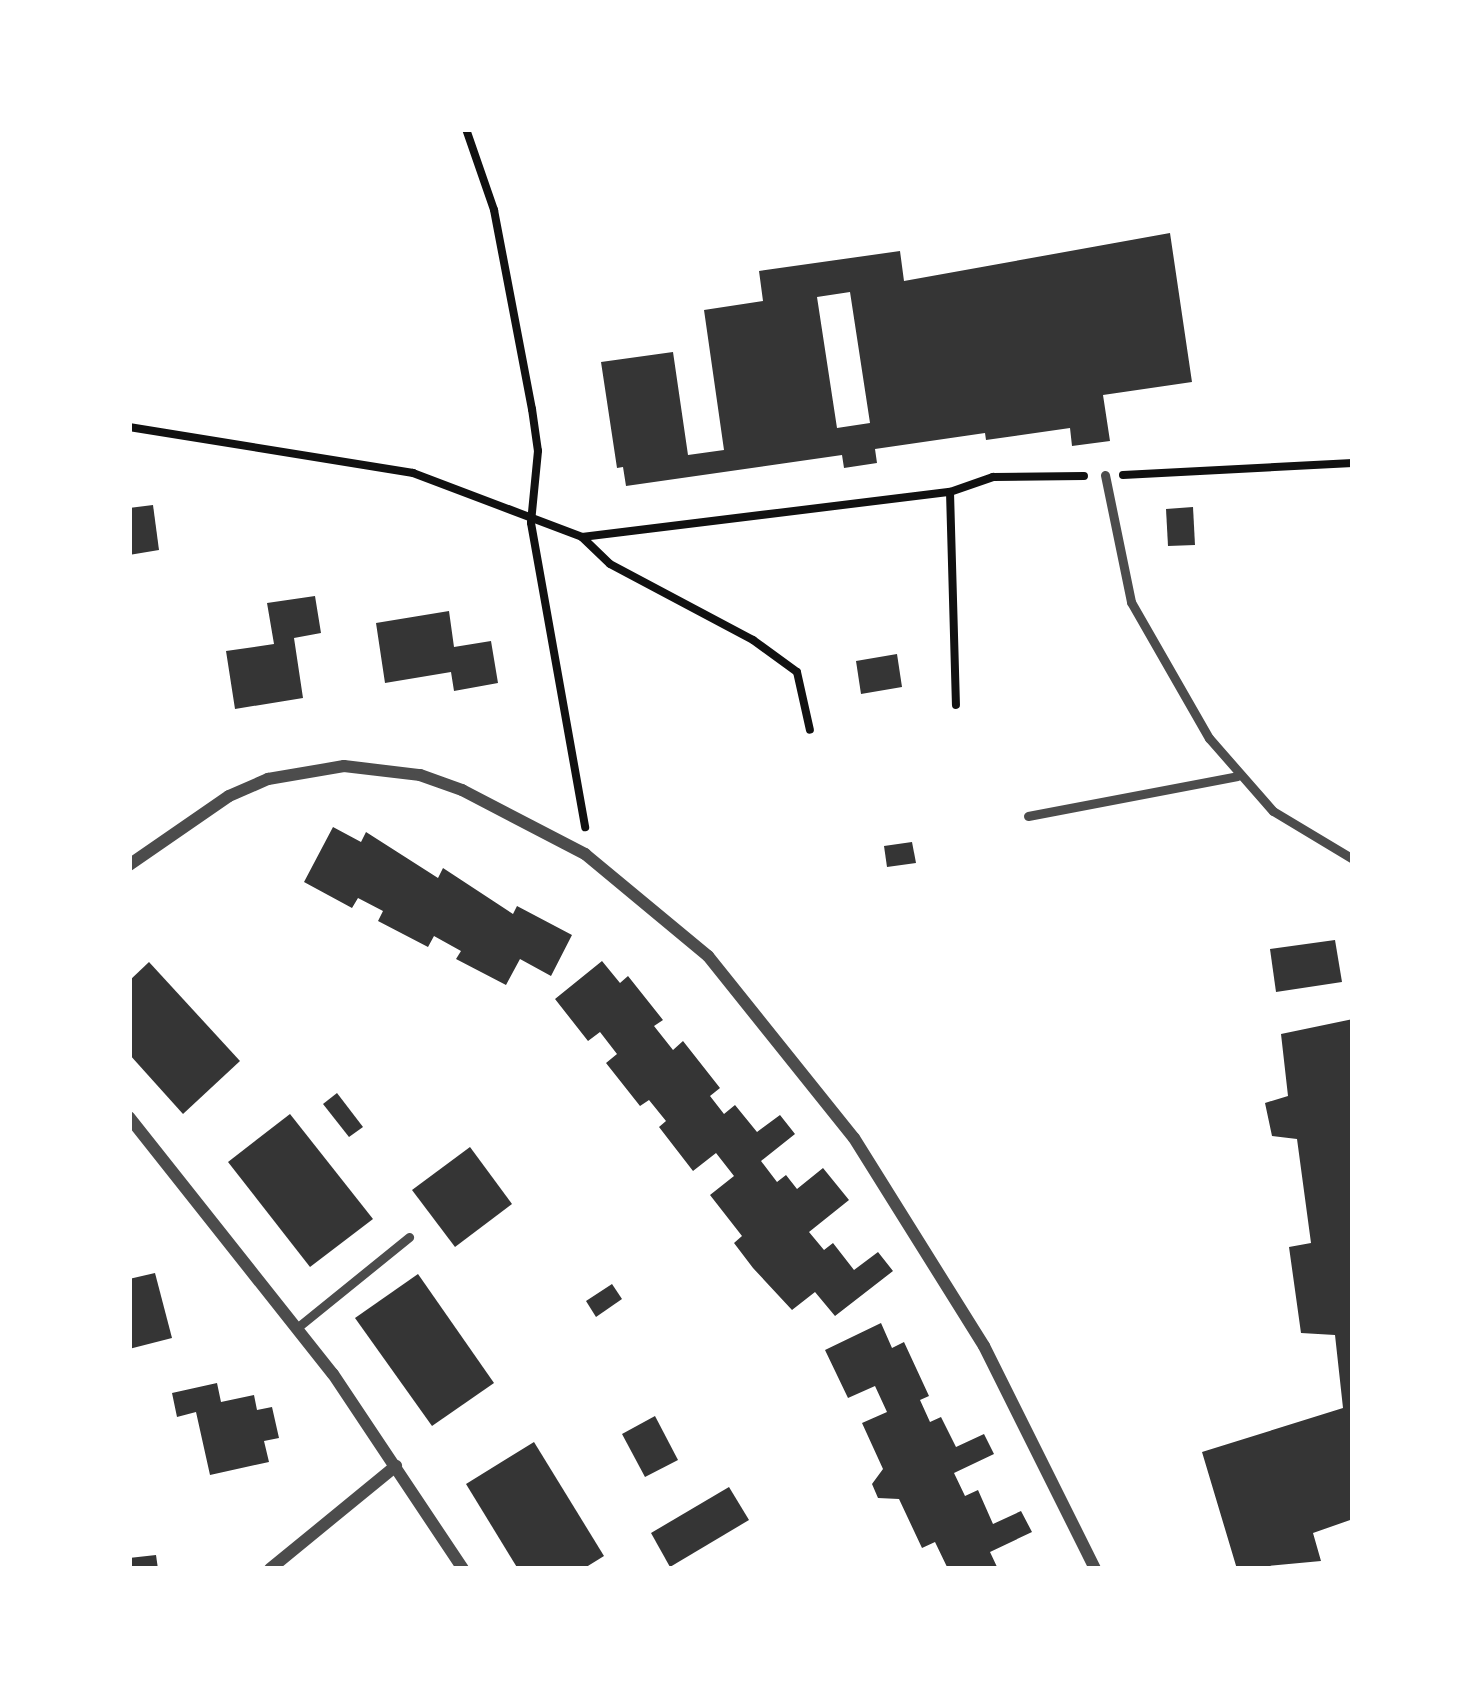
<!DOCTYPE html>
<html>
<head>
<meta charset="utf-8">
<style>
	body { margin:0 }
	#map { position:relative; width:1482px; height:1698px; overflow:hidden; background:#fff; font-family:Mulish,sans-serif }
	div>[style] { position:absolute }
	.building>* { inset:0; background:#353535 }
	.path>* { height:8px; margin:-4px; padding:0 4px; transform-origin:4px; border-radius:4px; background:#111 }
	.service>* { height:9px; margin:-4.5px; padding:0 4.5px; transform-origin:4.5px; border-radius:4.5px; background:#4c4c4c }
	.minor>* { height:12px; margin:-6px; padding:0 6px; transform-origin:6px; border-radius:6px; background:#4c4c4c }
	span { translate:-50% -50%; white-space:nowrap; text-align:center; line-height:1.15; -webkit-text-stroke:9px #fff; paint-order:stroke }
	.frame { position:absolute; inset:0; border:132px solid #fff; pointer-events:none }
</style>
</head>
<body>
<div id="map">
	<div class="building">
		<div style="clip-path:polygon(evenodd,1170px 233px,1192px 382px,1103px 395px,1110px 441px,1072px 446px,1070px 428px,986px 440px,985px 433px,875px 449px,877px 463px,844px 468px,842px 455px,626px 486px,623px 467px,617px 468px,601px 362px,673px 352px,688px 455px,724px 450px,704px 310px,763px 301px,759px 271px,900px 251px,904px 281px,1170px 233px,850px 292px,870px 423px,837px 428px,817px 297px,850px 292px)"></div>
		<div style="clip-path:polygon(153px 505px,159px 550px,129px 555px,129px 508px)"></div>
		<div style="clip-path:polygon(1193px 507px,1195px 545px,1168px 546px,1166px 509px)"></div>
		<div style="clip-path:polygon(315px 596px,321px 633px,294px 638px,303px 698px,235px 709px,226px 651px,274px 644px,267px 603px)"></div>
		<div style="clip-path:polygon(449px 611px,454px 647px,491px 641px,498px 683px,454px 691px,451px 672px,385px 683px,376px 623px)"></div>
		<div style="clip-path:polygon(897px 654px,902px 687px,861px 694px,856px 661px)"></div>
		<div style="clip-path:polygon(333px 827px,361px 842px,366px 832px,438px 878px,443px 868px,513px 914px,517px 906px,572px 935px,551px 976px,520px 959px,506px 985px,456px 959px,461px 951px,434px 936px,428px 947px,378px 921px,383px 911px,358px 898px,352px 908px,304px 882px)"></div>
		<div style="clip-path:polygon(912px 842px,916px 863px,887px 867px,884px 846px)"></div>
		<div style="clip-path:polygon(1335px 940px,1342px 982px,1276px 992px,1270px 949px)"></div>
		<div style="clip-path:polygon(602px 961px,620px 983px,628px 976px,663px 1020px,654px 1026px,673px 1050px,683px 1041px,720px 1088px,710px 1096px,724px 1114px,735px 1105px,757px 1132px,780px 1115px,795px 1134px,761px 1161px,777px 1182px,786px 1175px,797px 1189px,823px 1168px,849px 1200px,809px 1232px,824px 1250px,833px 1243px,854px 1270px,878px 1252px,893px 1271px,835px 1316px,815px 1292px,792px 1310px,753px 1268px,734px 1243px,742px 1236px,710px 1195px,734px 1176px,716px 1153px,693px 1171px,659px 1127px,666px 1121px,649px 1100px,640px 1106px,606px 1063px,617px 1054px,600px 1032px,588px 1041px,555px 999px)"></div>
		<div style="clip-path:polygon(149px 962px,240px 1061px,183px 1114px,129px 1054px,129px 981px)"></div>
		<div style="clip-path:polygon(1353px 1019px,1353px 1519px,1313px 1533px,1321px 1561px,1237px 1569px,1202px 1452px,1343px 1408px,1335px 1335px,1301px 1333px,1289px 1247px,1311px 1243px,1297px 1139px,1272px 1136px,1265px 1103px,1288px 1096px,1281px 1034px)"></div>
		<div style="clip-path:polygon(337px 1093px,363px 1127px,349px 1137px,323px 1104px)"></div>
		<div style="clip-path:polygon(290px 1114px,373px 1219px,310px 1267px,228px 1162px)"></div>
		<div style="clip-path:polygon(470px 1147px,512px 1204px,455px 1247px,412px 1190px)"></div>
		<div style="clip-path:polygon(155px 1273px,172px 1338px,129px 1349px,129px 1279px)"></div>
		<div style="clip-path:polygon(418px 1274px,494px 1383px,432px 1426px,355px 1318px)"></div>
		<div style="clip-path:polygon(612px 1284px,622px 1299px,596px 1317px,586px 1301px)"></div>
		<div style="clip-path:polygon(881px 1323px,892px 1348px,904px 1342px,929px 1396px,920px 1400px,930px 1422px,941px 1417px,956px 1447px,984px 1434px,994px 1454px,954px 1473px,965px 1496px,978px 1490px,993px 1524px,1021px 1511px,1032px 1532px,990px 1552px,998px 1569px,948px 1569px,935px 1542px,922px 1548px,899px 1499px,878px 1498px,872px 1484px,883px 1469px,862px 1423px,887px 1412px,875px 1386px,848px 1398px,825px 1350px)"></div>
		<div style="clip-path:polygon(217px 1383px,221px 1402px,254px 1395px,257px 1410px,272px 1407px,279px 1438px,264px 1441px,269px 1462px,210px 1475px,196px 1412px,177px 1417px,172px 1393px)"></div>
		<div style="clip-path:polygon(655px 1416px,678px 1460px,645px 1477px,622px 1434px)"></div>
		<div style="clip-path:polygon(534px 1442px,604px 1556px,583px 1569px,518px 1569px,466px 1484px)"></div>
		<div style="clip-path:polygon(729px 1487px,749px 1520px,670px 1567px,651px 1533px)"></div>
		<div style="clip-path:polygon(156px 1555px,158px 1569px,129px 1569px,129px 1558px)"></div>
	</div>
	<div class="path">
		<div style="left:466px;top:129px;width:86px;rotate:70.9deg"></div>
		<div style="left:494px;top:210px;width:203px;rotate:79.2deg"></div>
		<div style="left:532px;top:409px;width:42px;rotate:81.9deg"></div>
		<div style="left:538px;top:451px;width:72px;rotate:95.6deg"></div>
		<div style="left:531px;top:523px;width:309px;rotate:79.9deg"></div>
		<div style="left:129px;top:427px;width:288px;rotate:9.2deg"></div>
		<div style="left:413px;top:473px;width:181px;rotate:20.7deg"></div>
		<div style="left:582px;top:537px;width:371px;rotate:-7deg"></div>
		<div style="left:950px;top:492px;width:46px;rotate:-19.2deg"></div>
		<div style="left:993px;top:477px;width:91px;rotate:-0.6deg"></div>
		<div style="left:1123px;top:475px;width:230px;rotate:-3deg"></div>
		<div style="left:950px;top:492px;width:213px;rotate:88.4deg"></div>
		<div style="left:583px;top:538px;width:37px;rotate:44deg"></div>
		<div style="left:610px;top:564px;width:162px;rotate:28deg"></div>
		<div style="left:753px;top:640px;width:54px;rotate:36deg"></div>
		<div style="left:797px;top:672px;width:59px;rotate:77.4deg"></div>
	</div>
	<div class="service">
		<div style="left:1105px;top:475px;width:130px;rotate:78.4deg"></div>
		<div style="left:1131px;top:602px;width:157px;rotate:60.2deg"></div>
		<div style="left:1209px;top:738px;width:97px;rotate:48.8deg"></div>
		<div style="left:1273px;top:811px;width:93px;rotate:31deg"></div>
		<div style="left:1028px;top:816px;width:213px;rotate:-10.8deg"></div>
		<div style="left:298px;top:1327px;width:143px;rotate:-39deg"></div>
	</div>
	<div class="minor">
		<div style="left:129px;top:865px;width:121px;rotate:-34.6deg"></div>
		<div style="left:229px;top:796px;width:43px;rotate:-23.6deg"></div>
		<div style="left:268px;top:779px;width:77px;rotate:-9.7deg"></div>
		<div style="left:344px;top:766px;width:77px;rotate:6.8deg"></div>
		<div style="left:420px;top:775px;width:45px;rotate:19.7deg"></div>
		<div style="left:462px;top:790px;width:139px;rotate:27.5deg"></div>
		<div style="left:585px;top:854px;width:160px;rotate:39.7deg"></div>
		<div style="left:708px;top:956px;width:233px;rotate:51.3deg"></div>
		<div style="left:854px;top:1138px;width:245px;rotate:58deg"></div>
		<div style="left:984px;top:1346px;width:249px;rotate:63.5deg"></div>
		<div style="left:129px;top:1117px;width:328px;rotate:51.6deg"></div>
		<div style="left:333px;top:1374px;width:234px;rotate:56.3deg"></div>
		<div style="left:270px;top:1569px;width:163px;rotate:-39.3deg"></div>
	</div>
	<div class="frame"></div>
</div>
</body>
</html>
